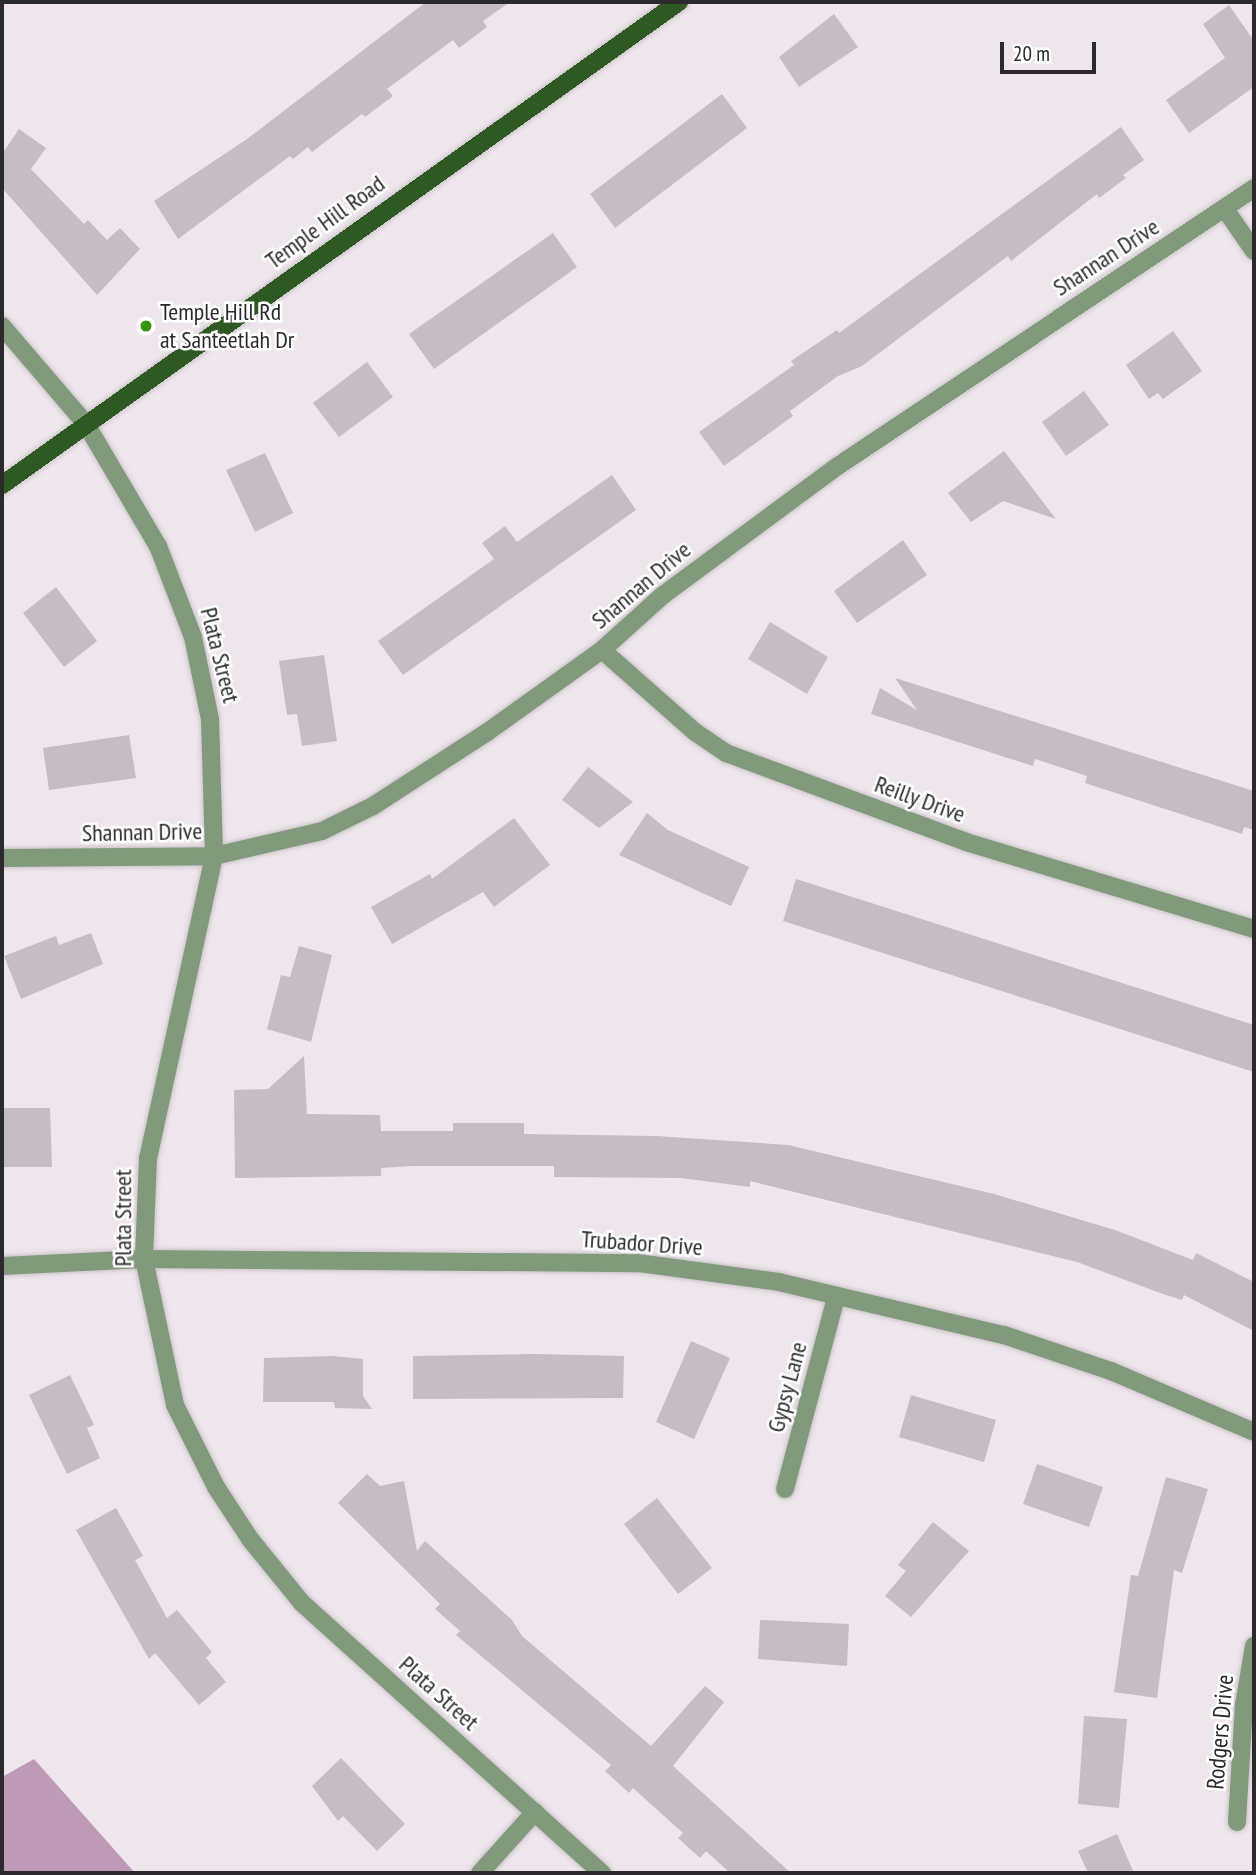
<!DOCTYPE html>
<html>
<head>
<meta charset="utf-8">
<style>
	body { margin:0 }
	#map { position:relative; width:1256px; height:1875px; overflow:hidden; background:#eee6ec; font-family:"PT Sans Narrow",sans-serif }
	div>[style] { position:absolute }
	.forest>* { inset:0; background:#bd9ab5 }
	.building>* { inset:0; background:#c5bdc3 }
	.roads { filter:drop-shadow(0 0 2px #cbc4c9) drop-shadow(0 0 2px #cbc4c9) }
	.minor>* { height:18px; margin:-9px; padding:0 9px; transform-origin:9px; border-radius:9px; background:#829a7c }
	.major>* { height:18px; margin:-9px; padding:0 9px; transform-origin:9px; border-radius:9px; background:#2e5922 }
	.dots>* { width:19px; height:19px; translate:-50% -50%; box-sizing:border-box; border:4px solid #fff; border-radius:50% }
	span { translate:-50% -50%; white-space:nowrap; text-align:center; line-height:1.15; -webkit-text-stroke:5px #fff; paint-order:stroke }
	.street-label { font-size:24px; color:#2c292c }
	.poi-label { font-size:24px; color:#2c292c }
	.left { translate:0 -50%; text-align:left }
	.frame { position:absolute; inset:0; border:4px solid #2c292c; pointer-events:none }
	.scale { position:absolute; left:1000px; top:42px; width:96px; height:32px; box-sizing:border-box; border:4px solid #2c292c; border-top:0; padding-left:9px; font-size:21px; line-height:24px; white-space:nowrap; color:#2c292c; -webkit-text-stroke:5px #fff; paint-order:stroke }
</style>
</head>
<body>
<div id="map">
	<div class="forest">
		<div style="clip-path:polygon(34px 1759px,135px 1873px,2px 1873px,2px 1777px)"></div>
	</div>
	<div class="building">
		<div style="clip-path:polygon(426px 2px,510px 2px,483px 21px,487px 27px,459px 48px,453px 40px,387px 89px,393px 96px,365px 117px,362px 114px,312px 152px,308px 147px,293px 159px,290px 156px,178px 239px,154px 201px,247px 139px)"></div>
		<div style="clip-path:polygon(1229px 5px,1254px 41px,1254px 87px,1189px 133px,1166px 100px,1225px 58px,1203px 24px)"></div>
		<div style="clip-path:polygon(834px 14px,858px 47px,799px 87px,779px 57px)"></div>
		<div style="clip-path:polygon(722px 94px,747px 128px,615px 228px,590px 194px)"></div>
		<div style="clip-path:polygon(1121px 127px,1144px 160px,1123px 175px,1126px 178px,1099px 198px,1097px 194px,1011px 261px,1008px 256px,862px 366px,838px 376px,790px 411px,793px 416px,724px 466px,699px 432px,794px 365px,791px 361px,837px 330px,839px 333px)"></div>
		<div style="clip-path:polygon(19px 129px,46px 148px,31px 169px,84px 224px,88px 220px,107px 240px,120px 228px,140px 249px,97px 295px,2px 188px,2px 154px)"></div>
		<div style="clip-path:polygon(553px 233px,577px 267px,434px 369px,409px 334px)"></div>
		<div style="clip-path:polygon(1173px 331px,1202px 371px,1163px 399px,1158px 393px,1149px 399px,1126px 365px)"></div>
		<div style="clip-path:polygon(367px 362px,393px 397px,339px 437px,313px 403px)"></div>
		<div style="clip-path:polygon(1084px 391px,1109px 425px,1066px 456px,1042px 422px)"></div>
		<div style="clip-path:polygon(1004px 451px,1056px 519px,1003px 501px,971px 522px,948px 493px)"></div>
		<div style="clip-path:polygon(265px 453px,293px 513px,255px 532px,226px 470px)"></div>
		<div style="clip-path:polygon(612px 475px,636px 510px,403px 675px,378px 641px,494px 559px,482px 543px,505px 526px,517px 542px)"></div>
		<div style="clip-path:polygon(903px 540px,927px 575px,857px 623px,834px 591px)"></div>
		<div style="clip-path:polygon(56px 587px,97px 641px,64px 667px,23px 613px)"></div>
		<div style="clip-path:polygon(770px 622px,828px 657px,807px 694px,748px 659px)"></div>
		<div style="clip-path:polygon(324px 655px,337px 741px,302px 746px,297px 714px,287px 715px,279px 661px)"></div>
		<div style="clip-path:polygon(895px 678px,1254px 791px,1254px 830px,1244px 827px,1242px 834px,1085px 783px,1087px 776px,1035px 759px,1033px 766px,871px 714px,880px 688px,917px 710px)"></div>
		<div style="clip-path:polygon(129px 735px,136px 778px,49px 790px,43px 748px)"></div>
		<div style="clip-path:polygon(588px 767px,633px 802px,599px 828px,562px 800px)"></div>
		<div style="clip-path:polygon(647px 813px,668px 830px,749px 867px,731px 906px,619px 855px)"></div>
		<div style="clip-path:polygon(514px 818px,550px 865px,494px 907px,483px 892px,392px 944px,371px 907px,430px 874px,432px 879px)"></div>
		<div style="clip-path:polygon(796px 879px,1254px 1025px,1254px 1072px,783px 921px)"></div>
		<div style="clip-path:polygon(91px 933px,103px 964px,21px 999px,4px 956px,56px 936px,59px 945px)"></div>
		<div style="clip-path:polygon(299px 946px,332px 955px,311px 1042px,267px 1029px,281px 975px,290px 977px)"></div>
		<div style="clip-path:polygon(304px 1056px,307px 1114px,380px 1115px,381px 1131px,453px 1131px,453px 1123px,524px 1123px,524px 1134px,657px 1136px,788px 1145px,994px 1194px,1115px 1230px,1193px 1260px,1196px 1253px,1254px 1282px,1254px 1331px,1184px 1295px,1182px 1300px,1163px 1294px,1077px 1262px,750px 1181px,750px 1187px,681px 1178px,554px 1177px,554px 1166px,413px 1166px,381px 1168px,381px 1176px,235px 1178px,234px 1090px,268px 1089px)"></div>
		<div style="clip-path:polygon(3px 1108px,50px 1108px,52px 1167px,2px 1167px)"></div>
		<div style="clip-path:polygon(691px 1341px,730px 1358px,694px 1439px,656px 1422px)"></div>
		<div style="clip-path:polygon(534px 1354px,624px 1356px,623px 1398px,413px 1399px,413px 1356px)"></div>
		<div style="clip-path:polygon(334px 1356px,363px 1359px,363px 1396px,372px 1409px,335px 1408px,334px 1402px,263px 1402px,264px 1358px)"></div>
		<div style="clip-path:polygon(70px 1375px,94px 1425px,87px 1428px,100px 1458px,67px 1474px,29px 1395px)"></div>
		<div style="clip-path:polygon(911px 1395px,996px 1420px,984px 1462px,899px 1437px)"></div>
		<div style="clip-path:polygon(1037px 1464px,1103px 1487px,1089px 1527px,1023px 1504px)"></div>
		<div style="clip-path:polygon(367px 1474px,380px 1486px,404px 1481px,417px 1551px,425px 1541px,512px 1620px,522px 1636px,651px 1746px,705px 1686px,724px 1702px,673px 1766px,791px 1873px,730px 1873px,706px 1851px,700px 1858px,678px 1838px,683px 1833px,633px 1788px,629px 1793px,605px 1771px,611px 1765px,456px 1635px,460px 1631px,435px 1609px,440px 1604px,338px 1503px)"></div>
		<div style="clip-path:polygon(1166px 1477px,1208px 1489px,1182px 1573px,1174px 1570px,1157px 1698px,1114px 1692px,1131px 1575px,1138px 1576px)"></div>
		<div style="clip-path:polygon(657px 1498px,712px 1568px,678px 1594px,624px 1524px)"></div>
		<div style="clip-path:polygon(116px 1508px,143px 1556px,135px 1560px,167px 1618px,177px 1610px,212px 1652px,206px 1658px,226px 1682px,199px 1705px,155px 1653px,149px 1659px,76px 1530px)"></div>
		<div style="clip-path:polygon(933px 1522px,969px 1551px,911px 1617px,885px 1596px,906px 1571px,898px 1565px)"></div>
		<div style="clip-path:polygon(760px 1620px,849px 1624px,847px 1666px,758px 1659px)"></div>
		<div style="clip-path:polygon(1084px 1716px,1127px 1719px,1119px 1808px,1078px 1804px)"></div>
		<div style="clip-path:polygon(341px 1758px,405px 1824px,377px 1851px,343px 1816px,338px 1821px,312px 1786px)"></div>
		<div style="clip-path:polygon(1117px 1834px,1134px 1873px,1088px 1873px,1078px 1851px)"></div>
	</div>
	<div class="roads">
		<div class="minor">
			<div style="left:1225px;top:209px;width:51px;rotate:55.4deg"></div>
			<div style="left:2px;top:326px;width:129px;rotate:49.4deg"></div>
			<div style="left:86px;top:424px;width:142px;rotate:59.5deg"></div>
			<div style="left:158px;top:546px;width:97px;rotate:69deg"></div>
			<div style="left:193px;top:637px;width:84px;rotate:78.3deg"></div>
			<div style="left:210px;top:719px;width:137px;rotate:88.3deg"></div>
			<div style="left:214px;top:856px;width:309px;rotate:102.3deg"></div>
			<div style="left:148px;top:1158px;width:101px;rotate:92.3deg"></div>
			<div style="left:144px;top:1259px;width:149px;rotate:78deg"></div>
			<div style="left:175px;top:1405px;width:92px;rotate:63.4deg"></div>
			<div style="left:216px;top:1487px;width:62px;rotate:56.8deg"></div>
			<div style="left:250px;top:1539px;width:82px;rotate:50.9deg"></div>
			<div style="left:302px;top:1603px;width:404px;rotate:42deg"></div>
			<div style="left:602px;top:650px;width:124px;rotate:41.4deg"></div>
			<div style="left:695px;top:732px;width:37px;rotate:34deg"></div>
			<div style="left:726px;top:753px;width:256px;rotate:20.3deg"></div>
			<div style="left:966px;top:842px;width:301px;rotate:16.8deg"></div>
			<div style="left:2px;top:858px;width:212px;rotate:-0.5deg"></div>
			<div style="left:214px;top:856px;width:111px;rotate:-13deg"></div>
			<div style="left:322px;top:831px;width:57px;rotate:-26.1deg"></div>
			<div style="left:373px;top:806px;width:135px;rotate:-32.9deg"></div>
			<div style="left:486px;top:733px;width:143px;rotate:-35.6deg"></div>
			<div style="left:602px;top:650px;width:81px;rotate:-42deg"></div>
			<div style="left:662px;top:596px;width:219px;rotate:-36.5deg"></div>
			<div style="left:838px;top:466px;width:500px;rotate:-33.75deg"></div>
			<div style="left:2px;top:1266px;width:142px;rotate:-2.8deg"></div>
			<div style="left:144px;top:1259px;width:495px;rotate:0.5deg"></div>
			<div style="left:639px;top:1263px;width:141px;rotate:7.7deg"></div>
			<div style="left:779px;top:1282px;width:231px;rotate:13.3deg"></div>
			<div style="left:1004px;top:1335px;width:113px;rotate:18.6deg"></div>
			<div style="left:1111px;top:1371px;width:155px;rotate:23.1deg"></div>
			<div style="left:785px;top:1489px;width:199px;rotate:-75.1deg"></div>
			<div style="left:1237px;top:1822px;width:117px;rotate:-86.6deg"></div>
			<div style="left:1244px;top:1705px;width:60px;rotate:-80.4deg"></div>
			<div style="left:480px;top:1873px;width:82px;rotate:-48deg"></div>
		</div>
		<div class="major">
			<div style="left:2px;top:485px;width:832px;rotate:-35.51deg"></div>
		</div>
	</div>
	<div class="dots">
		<div style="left:146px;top:326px;background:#35930d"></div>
	</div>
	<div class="street-label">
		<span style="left:325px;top:222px;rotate:-36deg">Temple Hill Road</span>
		<span style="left:1106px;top:257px;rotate:-33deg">Shannan Drive</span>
		<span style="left:641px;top:585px;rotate:-40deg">Shannan Drive</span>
		<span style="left:220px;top:655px;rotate:76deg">Plata Street</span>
		<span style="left:920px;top:799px;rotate:20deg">Reilly Drive</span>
		<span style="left:142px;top:832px;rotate:-1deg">Shannan Drive</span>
		<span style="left:123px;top:1218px;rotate:-90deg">Plata Street</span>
		<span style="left:642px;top:1243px;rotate:4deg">Trubador Drive</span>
		<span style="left:787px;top:1387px;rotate:-75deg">Gypsy Lane</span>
		<span style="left:439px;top:1693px;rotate:42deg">Plata Street</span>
		<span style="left:1220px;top:1732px;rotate:-85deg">Rodgers Drive</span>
	</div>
	<div class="poi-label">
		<span class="left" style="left:160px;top:326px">Temple Hill Rd<br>at Santeetlah Dr</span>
	</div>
	<div class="frame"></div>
	<div class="scale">20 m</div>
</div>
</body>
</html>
